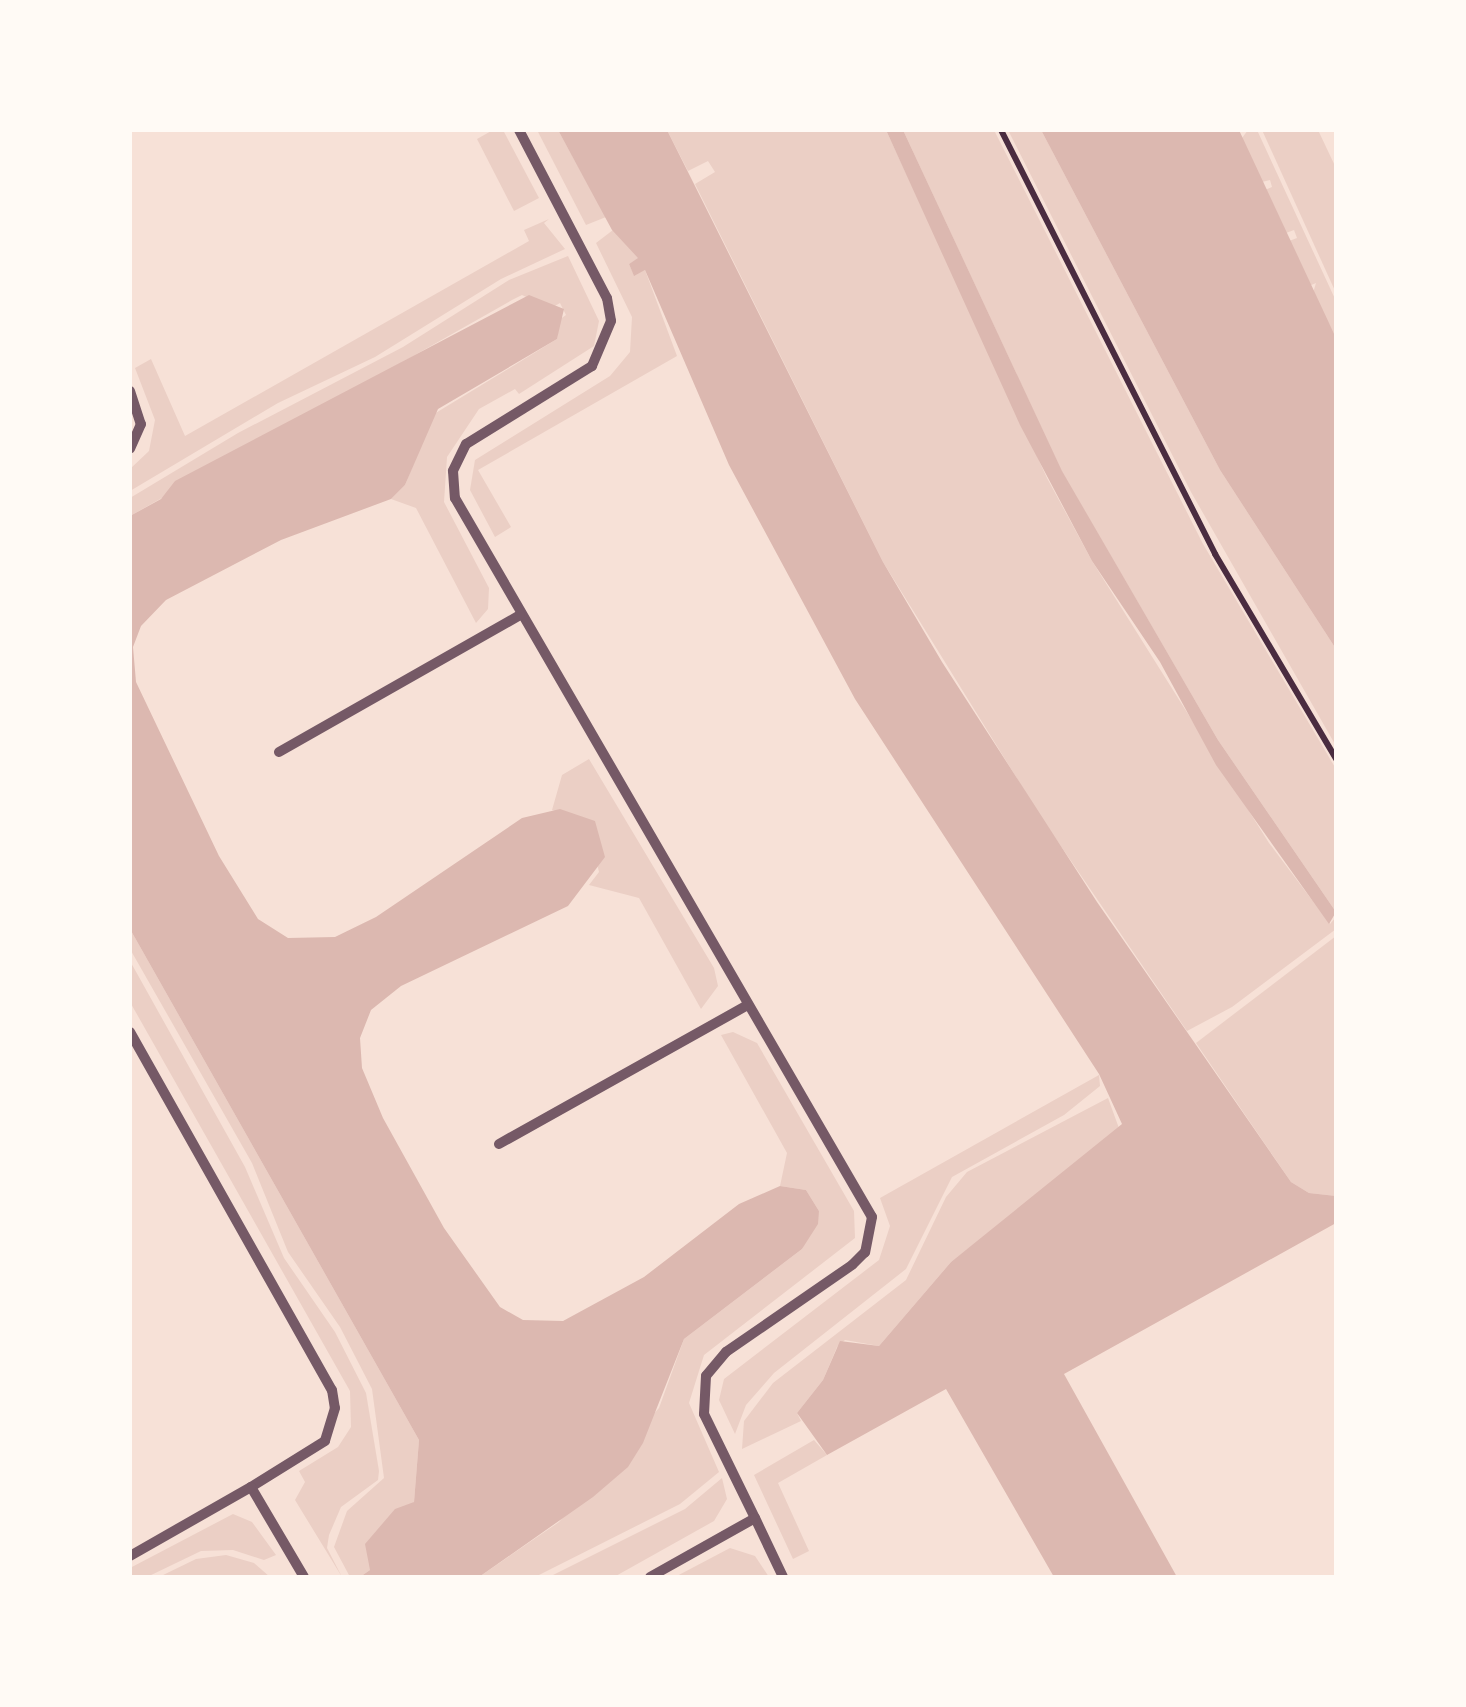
<!DOCTYPE html>
<html>
<head>
<meta charset="utf-8">
<style>
  body { margin:0 }
  #map { position:relative; width:1466px; height:1707px; overflow:hidden; background:#f7e1d7; font-family:"Fira Sans Condensed",sans-serif }
  div>[style] { position:absolute }
  [style*='--x'] { left:calc(var(--x)*1px); top:calc(var(--y)*1px); width:calc(var(--w)*1px); rotate:calc(var(--a)*1deg) }
  .green>* { inset:0; background:#ebcfc5 }
  .water>* { inset:0; background:#dcb8b0 }
  .path>* { height:6px; margin:-3px; padding:0 3px; transform-origin:3px; border-radius:3px; background:#4a2c40 }
  .minor>* { height:10px; margin:-5px; padding:0 5px; transform-origin:5px; border-radius:5px; background:#755966 }
  span { translate:-50% -50%; white-space:nowrap; text-align:center; line-height:1.15; -webkit-text-stroke:8px #fffaf5; paint-order:stroke }
  .frame { position:absolute; inset:0; border:132px solid #fffaf5; pointer-events:none }
</style>
</head>
<body>
<div id="map">
  <div class="green">
    <div style="clip-path:polygon(493px 130px,503px 130px,539px 198px,514px 211px,477px 139px)"></div>
    <div style="clip-path:polygon(537px 130px,558px 130px,606px 217px,586px 225px)"></div>
    <div style="clip-path:polygon(667px 130px,886px 130px,1047px 478px,1092px 561px,1269px 843px,1330px 924px,1336px 917px,1336px 929px,1232px 1007px,1187px 1031px,1039px 814px,883px 562px,695px 184px,715px 172px,708px 161px,688px 171px)"></div>
    <div style="clip-path:polygon(903px 130px,994px 130px,1203px 544px,1336px 769px,1336px 912px,1218px 740px,1062px 472px)"></div>
    <div style="clip-path:polygon(1008px 130px,1041px 130px,1220px 470px,1336px 649px,1336px 746px,1191px 492px)"></div>
    <div style="clip-path:polygon(1248px 130px,1257px 130px,1336px 301px,1335px 336px,1313px 293px,1316px 283px,1309px 286px,1289px 241px,1297px 238px,1294px 230px,1286px 233px,1265px 190px,1272px 187px,1270px 180px,1262px 182px,1242px 138px)"></div>
    <div style="clip-path:polygon(1262px 130px,1318px 130px,1336px 168px,1336px 293px)"></div>
    <div style="clip-path:polygon(549px 219px,544px 223px,565px 249px,501px 279px,375px 357px,278px 403px,130px 491px,130px 469px,149px 451px,155px 420px,135px 368px,151px 359px,185px 436px,529px 241px,524px 230px)"></div>
    <div style="clip-path:polygon(613px 230px,639px 258px,629px 264px,634px 275px,645px 270px,677px 356px,478px 470px,511px 527px,495px 537px,470px 490px,475px 460px,610px 376px,630px 352px,632px 317px,596px 243px)"></div>
    <div style="clip-path:polygon(568px 256px,599px 321px,594px 346px,519px 394px,515px 389px,479px 409px,447px 457px,444px 502px,489px 588px,488px 609px,476px 623px,416px 508px,391px 499px,405px 485px,434px 414px,557px 339px,559px 320px,566px 315px,560px 303px,551px 308px,522px 295px,512px 300px,130px 516px,130px 498px,238px 433px,403px 347px,509px 280px)"></div>
    <div style="clip-path:polygon(589px 759px,714px 968px,718px 986px,701px 1009px,639px 898px,589px 885px,599px 872px,586px 819px,552px 810px,562px 775px)"></div>
    <div style="clip-path:polygon(130px 929px,419px 1440px,414px 1502px,380px 1530px,370px 1570px,360px 1577px,350px 1577px,334px 1547px,347px 1511px,384px 1478px,372px 1389px,340px 1327px,288px 1252px,252px 1163px,130px 949px)"></div>
    <div style="clip-path:polygon(1336px 936px,1336px 1196px,1309px 1193px,1291px 1182px,1196px 1043px)"></div>
    <div style="clip-path:polygon(130px 961px,245px 1167px,284px 1258px,335px 1332px,366px 1393px,379px 1471px,378px 1480px,341px 1507px,329px 1535px,327px 1548px,342px 1577px,295px 1500px,305px 1482px,299px 1471px,338px 1447px,351px 1427px,350px 1391px,130px 1002px)"></div>
    <div style="clip-path:polygon(733px 1032px,757px 1043px,854px 1211px,855px 1238px,704px 1355px,689px 1403px,719px 1472px,680px 1504px,535px 1577px,479px 1577px,559px 1522px,659px 1408px,684px 1339px,802px 1249px,819px 1211px,806px 1190px,780px 1186px,787px 1153px,721px 1035px)"></div>
    <div style="clip-path:polygon(1099px 1075px,1100px 1086px,1064px 1115px,952px 1177px,906px 1269px,774px 1373px,746px 1405px,735px 1434px,719px 1400px,724px 1379px,879px 1260px,890px 1226px,880px 1198px)"></div>
    <div style="clip-path:polygon(1108px 1098px,1120px 1131px,951px 1262px,879px 1346px,845px 1340px,837px 1347px,823px 1380px,797px 1413px,801px 1421px,742px 1449px,744px 1421px,773px 1383px,906px 1280px,946px 1197px,967px 1172px)"></div>
    <div style="clip-path:polygon(814px 1440px,827px 1455px,778px 1483px,809px 1551px,793px 1559px,754px 1475px)"></div>
    <div style="clip-path:polygon(722px 1478px,727px 1499px,714px 1521px,614px 1577px,549px 1577px,685px 1509px)"></div>
    <div style="clip-path:polygon(233px 1514px,252px 1522px,276px 1555px,264px 1560px,233px 1550px,201px 1551px,147px 1577px,130px 1577px,130px 1568px)"></div>
    <div style="clip-path:polygon(730px 1548px,755px 1556px,769px 1577px,675px 1577px)"></div>
    <div style="clip-path:polygon(226px 1555px,254px 1563px,270px 1577px,159px 1577px,196px 1559px)"></div>
  </div>
  <div class="water">
    <div style="clip-path:polygon(558px 130px,667px 130px,883px 562px,942px 662px,1097px 902px,1291px 1182px,1309px 1193px,1336px 1196px,1336px 1223px,1064px 1374px,1177px 1577px,1054px 1577px,946px 1389px,827px 1455px,797px 1413px,823px 1380px,840px 1341px,879px 1346px,951px 1262px,1122px 1124px,1099px 1074px,855px 699px,729px 465px,645px 270px,634px 276px,629px 264px,638px 258px,612px 230px)"></div>
    <div style="clip-path:polygon(886px 130px,903px 130px,1062px 471px,1218px 740px,1336px 912px,1329px 924px,1216px 765px,1160px 662px,1092px 561px,1020px 425px)"></div>
    <div style="clip-path:polygon(1041px 130px,1239px 130px,1336px 338px,1336px 649px,1220px 470px)"></div>
    <div style="clip-path:polygon(529px 295px,564px 309px,557px 339px,438px 409px,405px 485px,391px 499px,281px 540px,166px 600px,141px 626px,133px 647px,136px 682px,219px 856px,258px 919px,288px 938px,335px 937px,376px 917px,522px 818px,560px 809px,595px 821px,605px 857px,568px 906px,401px 986px,371px 1010px,360px 1038px,362px 1068px,383px 1118px,444px 1228px,500px 1307px,523px 1320px,563px 1321px,644px 1277px,739px 1204px,780px 1186px,806px 1190px,819px 1211px,818px 1224px,802px 1249px,684px 1339px,643px 1443px,628px 1467px,593px 1497px,479px 1577px,360px 1577px,370px 1570px,365px 1544px,395px 1509px,414px 1502px,419px 1440px,130px 929px,130px 516px,161px 499px,175px 481px)"></div>
  </div>
  <div class="path">
    <div style="--x:1001;--y:130;--w:475;--a:63.2"></div>
    <div style="--x:1215;--y:554;--w:238;--a:59.4"></div>
  </div>
  <div class="minor">
    <div style="--x:519;--y:130;--w:190;--a:62.4"></div>
    <div style="--x:607;--y:298;--w:23;--a:80"></div>
    <div style="--x:611;--y:321;--w:49;--a:112.9"></div>
    <div style="--x:592;--y:366;--w:148;--a:148.2"></div>
    <div style="--x:466;--y:444;--w:30;--a:116"></div>
    <div style="--x:453;--y:471;--w:27;--a:86"></div>
    <div style="--x:455;--y:498;--w:831;--a:59.89"></div>
    <div style="--x:872;--y:1217;--w:36;--a:101"></div>
    <div style="--x:865;--y:1252;--w:18;--a:135"></div>
    <div style="--x:852;--y:1265;--w:153;--a:145.4"></div>
    <div style="--x:726;--y:1352;--w:31;--a:130"></div>
    <div style="--x:706;--y:1376;--w:38;--a:93"></div>
    <div style="--x:704;--y:1414;--w:116;--a:63.9"></div>
    <div style="--x:130;--y:391;--w:35;--a:72"></div>
    <div style="--x:141;--y:424;--w:27;--a:114"></div>
    <div style="--x:279;--y:752;--w:277;--a:-29.6"></div>
    <div style="--x:130;--y:1032;--w:411;--a:60.6"></div>
    <div style="--x:332;--y:1390;--w:18;--a:81"></div>
    <div style="--x:335;--y:1408;--w:34;--a:107"></div>
    <div style="--x:325;--y:1441;--w:87;--a:148.1"></div>
    <div style="--x:251;--y:1487;--w:104;--a:59.5"></div>
    <div style="--x:499;--y:1144;--w:283;--a:-29.2"></div>
    <div style="--x:130;--y:1556;--w:139;--a:-29.7"></div>
    <div style="--x:650;--y:1577;--w:120;--a:-29.3"></div>
    <div style="--x:755;--y:1518;--w:65;--a:64.6"></div>
  </div>
  <div class="frame"></div>
</div>
</body>
</html>
